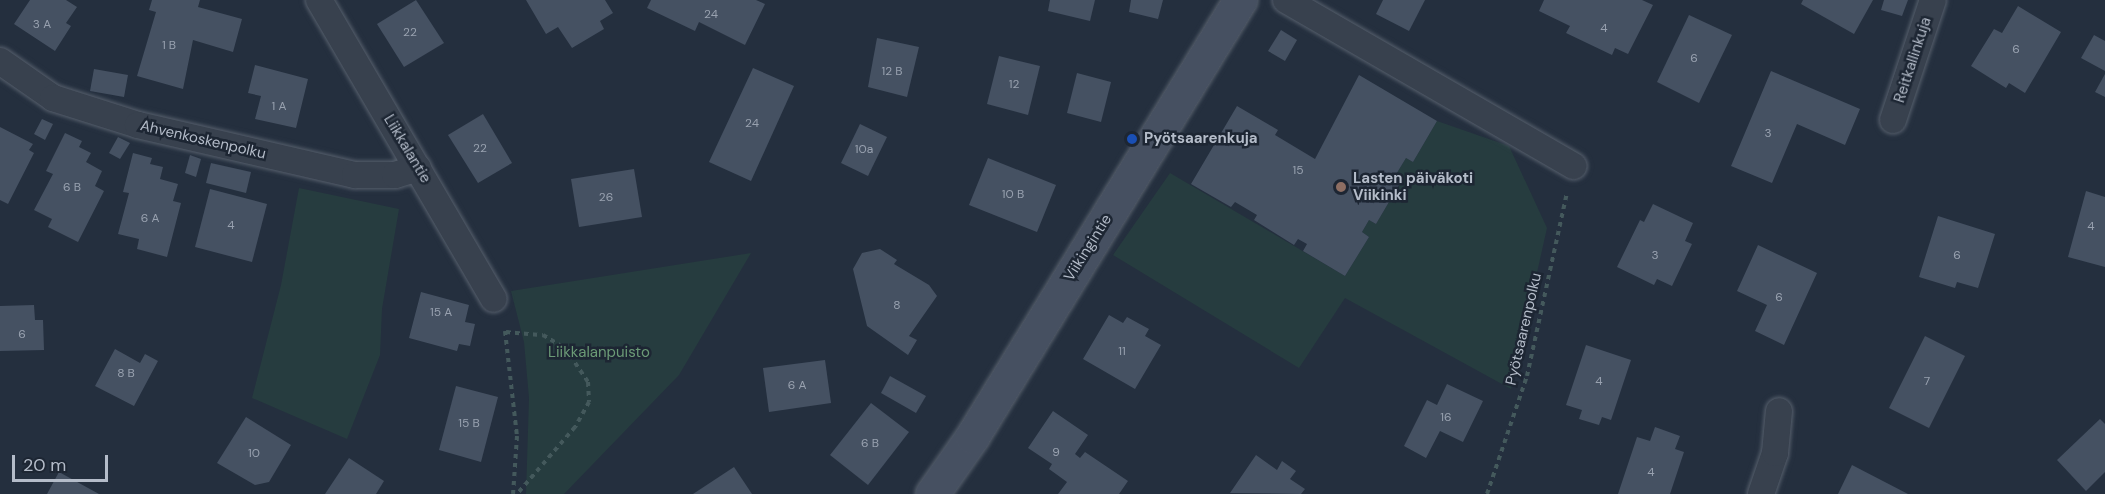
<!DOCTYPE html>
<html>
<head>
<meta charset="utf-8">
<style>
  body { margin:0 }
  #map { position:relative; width:2105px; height:494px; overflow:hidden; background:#242f3e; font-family:"DM Sans",sans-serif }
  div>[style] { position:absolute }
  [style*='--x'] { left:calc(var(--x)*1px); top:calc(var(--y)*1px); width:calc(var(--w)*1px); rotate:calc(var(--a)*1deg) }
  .green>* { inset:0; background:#263c3f }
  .building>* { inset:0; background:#455162 }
  .path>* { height:4px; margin-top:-2px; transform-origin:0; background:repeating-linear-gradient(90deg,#44595c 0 4.5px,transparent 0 9px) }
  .roads { filter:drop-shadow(0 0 2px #565f6c) drop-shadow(0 0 2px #565f6c) }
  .street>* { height:26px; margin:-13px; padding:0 13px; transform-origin:13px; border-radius:13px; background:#38414e }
  .secondary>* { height:33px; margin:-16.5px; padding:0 16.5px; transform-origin:16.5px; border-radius:16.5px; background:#465061 }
  .dots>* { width:16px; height:16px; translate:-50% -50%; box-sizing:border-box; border:3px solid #1d2633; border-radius:50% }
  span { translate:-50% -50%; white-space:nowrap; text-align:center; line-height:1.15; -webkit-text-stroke:5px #1d2633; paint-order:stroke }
  .number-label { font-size:12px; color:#98a1af }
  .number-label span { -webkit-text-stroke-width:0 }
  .street-label { font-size:15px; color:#b4bcc9 }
  .poi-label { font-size:15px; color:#b4bcc9; font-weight:700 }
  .left { translate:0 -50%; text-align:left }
  .park-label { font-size:15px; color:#6b9a76 }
  .scale { position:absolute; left:12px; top:455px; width:96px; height:27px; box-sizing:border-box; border:3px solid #b4bcc9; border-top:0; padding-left:8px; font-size:18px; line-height:21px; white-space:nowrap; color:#b4bcc9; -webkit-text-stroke:4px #1d2633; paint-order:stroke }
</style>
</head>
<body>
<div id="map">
  <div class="green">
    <div style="clip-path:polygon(1437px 121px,1509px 146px,1547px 228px,1511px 389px,1345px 298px,1299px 368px,1113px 255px,1170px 173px,1345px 276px,1369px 237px,1362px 232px,1369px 220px,1376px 224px,1399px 185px,1392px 181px,1406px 158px,1413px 162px)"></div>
    <div style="clip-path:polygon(299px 188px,399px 209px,382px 309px,380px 355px,347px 439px,252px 398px,281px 285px)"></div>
    <div style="clip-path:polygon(751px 253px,679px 375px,564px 494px,526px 494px,529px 398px,524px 342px,511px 291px)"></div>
  </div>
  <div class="building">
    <div style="clip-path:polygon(30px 0,66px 0,77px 7px,66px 23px,71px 26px,55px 51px,14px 24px)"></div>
    <div style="clip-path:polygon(152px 0,200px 0,198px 7px,242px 19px,233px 52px,193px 40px,183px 89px,137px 76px,156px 12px,149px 10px)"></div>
    <div style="clip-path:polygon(416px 0,444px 43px,404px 67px,377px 24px)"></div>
    <div style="clip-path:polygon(526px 0,605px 0,613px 13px,600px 21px,604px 29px,572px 48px,558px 27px,546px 34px)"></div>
    <div style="clip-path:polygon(651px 0,756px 0,765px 4px,745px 45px,699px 22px,695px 31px,647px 8px)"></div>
    <div style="clip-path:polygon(1050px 0,1095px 0,1090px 21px,1048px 11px)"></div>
    <div style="clip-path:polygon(1131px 0,1163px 0,1158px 19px,1129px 12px)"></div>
    <div style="clip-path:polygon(1383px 0,1425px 0,1409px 31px,1376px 14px)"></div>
    <div style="clip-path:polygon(1544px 0,1642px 0,1653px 5px,1628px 54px,1615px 48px,1612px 55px,1566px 33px,1570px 26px,1539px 11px)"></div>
    <div style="clip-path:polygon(1803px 0,1873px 0,1854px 34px,1801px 4px)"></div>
    <div style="clip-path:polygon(1884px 0,1908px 0,1902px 16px,1881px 10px)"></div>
    <div style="clip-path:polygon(2018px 6px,2061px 32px,2025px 93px,2009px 83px,2006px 88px,1971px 66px,1994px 29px,2002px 33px)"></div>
    <div style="clip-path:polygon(1689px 15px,1732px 35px,1699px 103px,1657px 82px)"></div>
    <div style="clip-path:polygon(1281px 30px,1297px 40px,1285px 61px,1268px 51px)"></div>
    <div style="clip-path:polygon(2094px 35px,2105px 41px,2105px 71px,2081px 58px)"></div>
    <div style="clip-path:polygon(877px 38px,919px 47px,907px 97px,868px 87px)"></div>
    <div style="clip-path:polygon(999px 56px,1040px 66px,1028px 115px,987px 104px)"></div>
    <div style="clip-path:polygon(255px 65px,308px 79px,296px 128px,255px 119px,261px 96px,248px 93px)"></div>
    <div style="clip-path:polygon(753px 68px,794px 86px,751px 181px,709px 162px)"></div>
    <div style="clip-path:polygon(94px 69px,128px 75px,124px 97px,90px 91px)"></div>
    <div style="clip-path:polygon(1771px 71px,1860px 109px,1845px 145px,1797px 124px,1772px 183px,1731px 166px)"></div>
    <div style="clip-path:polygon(1077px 73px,1111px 82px,1101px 122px,1067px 113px)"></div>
    <div style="clip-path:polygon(2105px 74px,2105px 97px,2095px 92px)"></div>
    <div style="clip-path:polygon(1359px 75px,1437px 121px,1413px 162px,1406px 158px,1392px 181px,1399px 185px,1376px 224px,1369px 220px,1362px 232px,1369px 237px,1345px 276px,1303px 251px,1307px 244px,1298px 239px,1294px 245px,1254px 220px,1257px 215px,1235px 202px,1231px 207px,1191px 184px,1237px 106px,1278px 130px,1275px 135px,1315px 159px)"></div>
    <div style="clip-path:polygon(483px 114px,512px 163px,478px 183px,448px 135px)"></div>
    <div style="clip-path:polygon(42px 119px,53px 124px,45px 140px,34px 134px)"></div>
    <div style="clip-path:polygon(860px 124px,887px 137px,868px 176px,841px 163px)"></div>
    <div style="clip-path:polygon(0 127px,33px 144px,29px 150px,34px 153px,8px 204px,0 200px)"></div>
    <div style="clip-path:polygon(65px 133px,82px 141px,79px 147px,91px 153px,86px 162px,102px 171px,95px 186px,104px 191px,78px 242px,48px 227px,52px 219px,34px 210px,53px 174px,46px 171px)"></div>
    <div style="clip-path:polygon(118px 137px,130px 143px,120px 159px,109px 153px)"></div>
    <div style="clip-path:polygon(133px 153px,152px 158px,150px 164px,163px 167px,160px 179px,178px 184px,173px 201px,181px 203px,167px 257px,137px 249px,139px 239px,118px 234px,129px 193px,123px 192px)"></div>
    <div style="clip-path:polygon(190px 155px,201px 159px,196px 177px,185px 173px)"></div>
    <div style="clip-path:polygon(988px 158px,1056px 185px,1037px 232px,969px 205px)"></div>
    <div style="clip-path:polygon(211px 163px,251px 172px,246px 193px,206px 183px)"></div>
    <div style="clip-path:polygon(634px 169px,642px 217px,579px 227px,571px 179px)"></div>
    <div style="clip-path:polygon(210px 189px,267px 204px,252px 262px,195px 247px)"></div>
    <div style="clip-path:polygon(2086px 191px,2105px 197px,2105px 267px,2068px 257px)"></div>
    <div style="clip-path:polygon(1653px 204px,1693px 223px,1685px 241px,1692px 244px,1672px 286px,1657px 279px,1654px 285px,1617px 267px,1640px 220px,1644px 222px)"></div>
    <div style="clip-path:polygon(1938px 216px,1995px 234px,1978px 288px,1957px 282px,1955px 288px,1919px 277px)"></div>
    <div style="clip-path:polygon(1758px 245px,1817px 273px,1784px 345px,1755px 331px,1767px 305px,1737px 291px)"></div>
    <div style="clip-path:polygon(880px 249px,897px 260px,894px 264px,929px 285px,937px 296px,909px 336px,917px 340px,908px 355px,867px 326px,853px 269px,862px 253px)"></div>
    <div style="clip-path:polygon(421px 292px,469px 305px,465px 322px,475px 324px,470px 346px,459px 344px,457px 351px,409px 338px)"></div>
    <div style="clip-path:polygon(34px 305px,35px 320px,43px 320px,44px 350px,0 351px,0 306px)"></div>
    <div style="clip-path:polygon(1109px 315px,1123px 323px,1127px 317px,1149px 329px,1145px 336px,1161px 345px,1135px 389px,1083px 359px)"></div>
    <div style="clip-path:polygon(1925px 336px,1965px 356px,1929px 428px,1889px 408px)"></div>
    <div style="clip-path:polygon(1586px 345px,1631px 360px,1611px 420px,1602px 417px,1599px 425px,1579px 419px,1582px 410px,1566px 405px)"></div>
    <div style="clip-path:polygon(115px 349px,140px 363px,145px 354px,158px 361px,134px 406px,95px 386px)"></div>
    <div style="clip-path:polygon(825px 360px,831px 403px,769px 412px,763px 368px)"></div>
    <div style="clip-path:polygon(890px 376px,926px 396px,916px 413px,881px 393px)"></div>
    <div style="clip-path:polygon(1447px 384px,1483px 401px,1463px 442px,1440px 431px,1426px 458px,1404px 446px,1427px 400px,1437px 405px)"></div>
    <div style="clip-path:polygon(456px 386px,498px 397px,481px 462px,439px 450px)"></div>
    <div style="clip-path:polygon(871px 403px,909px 432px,868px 485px,830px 455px)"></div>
    <div style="clip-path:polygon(1053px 411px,1088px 435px,1075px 454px,1080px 458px,1085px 452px,1128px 481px,1119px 494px,1058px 494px,1067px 482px,1049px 469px,1052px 464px,1028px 448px)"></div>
    <div style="clip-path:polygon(246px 417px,291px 445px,269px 482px,255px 485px,217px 463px)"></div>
    <div style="clip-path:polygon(2100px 419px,2105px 424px,2105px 472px,2086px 491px,2057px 460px)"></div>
    <div style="clip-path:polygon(1655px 427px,1680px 436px,1675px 449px,1684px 452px,1670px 494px,1618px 494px,1637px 437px,1650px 441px)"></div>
    <div style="clip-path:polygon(1256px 455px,1277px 470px,1282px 461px,1296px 471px,1290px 479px,1305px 489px,1301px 494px,1230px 493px)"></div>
    <div style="clip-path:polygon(349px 458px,384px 481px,376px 494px,325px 494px)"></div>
    <div style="clip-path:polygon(1852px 465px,1908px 494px,1838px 494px)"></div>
    <div style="clip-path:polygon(734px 467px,752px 494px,693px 494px)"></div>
    <div style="clip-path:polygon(59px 472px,99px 494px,47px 494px)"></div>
  </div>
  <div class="path">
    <div style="--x:505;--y:331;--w:106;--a:83.5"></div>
    <div style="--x:517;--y:436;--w:58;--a:93.9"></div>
    <div style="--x:506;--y:332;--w:37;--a:5"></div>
    <div style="--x:543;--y:335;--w:26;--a:31"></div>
    <div style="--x:565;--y:348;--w:41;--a:55.9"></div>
    <div style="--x:588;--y:382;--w:20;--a:87"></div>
    <div style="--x:589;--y:402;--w:29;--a:119"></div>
    <div style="--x:575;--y:427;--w:89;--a:130.9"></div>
    <div style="--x:1487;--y:494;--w:125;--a:-71.3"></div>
    <div style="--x:1527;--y:376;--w:187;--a:-77.7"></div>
  </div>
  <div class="roads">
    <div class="street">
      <div style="--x:319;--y:0;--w:346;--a:59.7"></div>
      <div style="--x:1286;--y:0;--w:332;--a:30"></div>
      <div style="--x:0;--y:61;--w:65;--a:34.9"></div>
      <div style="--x:53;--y:98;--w:89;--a:17.6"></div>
      <div style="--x:138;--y:125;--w:223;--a:13"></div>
      <div style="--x:355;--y:175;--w:40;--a:0"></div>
      <div style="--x:395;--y:175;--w:24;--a:-17"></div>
      <div style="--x:1893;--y:120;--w:126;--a:-71.6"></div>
      <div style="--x:1761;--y:494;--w:43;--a:-71.1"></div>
      <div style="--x:1775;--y:453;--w:42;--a:-84.6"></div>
    </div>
    <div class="secondary">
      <div style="--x:932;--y:494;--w:70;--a:-54.9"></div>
      <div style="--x:972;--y:437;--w:513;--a:-58.48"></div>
    </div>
  </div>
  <div class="dots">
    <div style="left:1132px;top:139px;background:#1a4fb4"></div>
    <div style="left:1341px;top:187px;background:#8d6e63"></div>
  </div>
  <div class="number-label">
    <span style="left:711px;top:15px">24</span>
    <span style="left:42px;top:25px">3 A</span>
    <span style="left:1604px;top:29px">4</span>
    <span style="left:410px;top:33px">22</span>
    <span style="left:169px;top:46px">1 B</span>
    <span style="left:2016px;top:50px">6</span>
    <span style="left:1694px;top:59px">6</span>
    <span style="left:892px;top:72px">12 B</span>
    <span style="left:1014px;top:85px">12</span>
    <span style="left:279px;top:107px">1 A</span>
    <span style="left:752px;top:124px">24</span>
    <span style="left:1768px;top:134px">3</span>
    <span style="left:480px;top:149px">22</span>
    <span style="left:864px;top:150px">10a</span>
    <span style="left:1298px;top:171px">15</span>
    <span style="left:72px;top:188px">6 B</span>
    <span style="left:1013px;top:195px">10 B</span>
    <span style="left:606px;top:198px">26</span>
    <span style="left:150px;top:219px">6 A</span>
    <span style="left:231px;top:226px">4</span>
    <span style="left:2091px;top:227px">4</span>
    <span style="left:1655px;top:256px">3</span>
    <span style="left:1957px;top:256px">6</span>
    <span style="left:1779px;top:298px">6</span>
    <span style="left:897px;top:306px">8</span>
    <span style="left:441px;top:313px">15 A</span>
    <span style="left:22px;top:335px">6</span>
    <span style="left:1122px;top:352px">11</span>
    <span style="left:126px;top:374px">8 B</span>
    <span style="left:1599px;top:382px">4</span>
    <span style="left:1927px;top:382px">7</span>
    <span style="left:797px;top:386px">6 A</span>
    <span style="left:1446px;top:418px">16</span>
    <span style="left:469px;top:424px">15 B</span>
    <span style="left:870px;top:444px">6 B</span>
    <span style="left:1056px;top:453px">9</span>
    <span style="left:254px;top:454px">10</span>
    <span style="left:1651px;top:473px">4</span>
  </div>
  <div class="street-label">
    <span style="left:1913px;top:60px;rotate:-72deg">Reitkallinkuja</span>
    <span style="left:203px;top:140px;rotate:13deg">Ahvenkoskenpolku</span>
    <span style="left:407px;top:149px;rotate:59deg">Liikkalantie</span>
    <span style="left:1088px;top:248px;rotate:-58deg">Viikingintie</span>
    <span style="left:1524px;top:329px;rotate:-77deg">Pyötsaarenpolku</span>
  </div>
  <div class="poi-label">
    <span class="left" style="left:1144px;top:139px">Pyötsaarenkuja</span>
    <span class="left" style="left:1353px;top:187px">Lasten päiväkoti<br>Viikinki</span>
  </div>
  <div class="park-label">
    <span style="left:599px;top:353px">Liikkalanpuisto</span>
  </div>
  <div class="scale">20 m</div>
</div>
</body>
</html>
